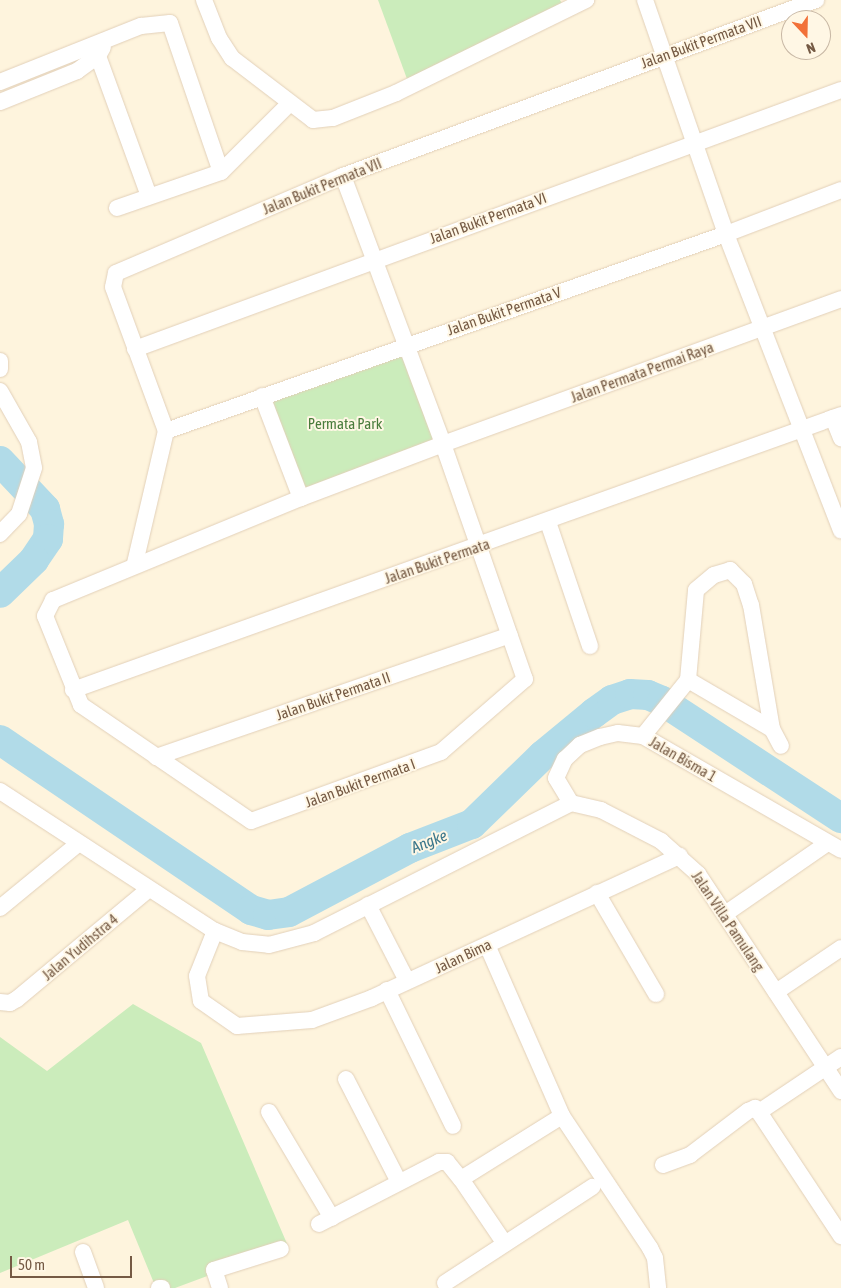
<!DOCTYPE html>
<html>
<head>
<meta charset="utf-8">
<style>
  body { margin:0 }
  #map { position:relative; width:841px; height:1288px; overflow:hidden; background:#fef4dd; font-family:"Asap Condensed",sans-serif }
  div>[style] { position:absolute }
  [style*='--x'] { left:calc(var(--x)*1px); top:calc(var(--y)*1px); width:calc(var(--w)*1px); rotate:calc(var(--a)*1deg) }
  .green>* { inset:0; background:#cbecbb }
  .river>* { height:30px; margin:-15px; padding:0 15px; transform-origin:15px; border-radius:15px; background:#b1dbe8 }
  .roads { filter:drop-shadow(0 0 1px #e2d0b9) drop-shadow(0 0 1px #e2d0b9) }
  .street>* { height:16px; margin:-8px; padding:0 8px; transform-origin:8px; border-radius:8px; background:#fff }
  span { translate:-50% -50%; white-space:nowrap; text-align:center; line-height:1.15; -webkit-text-stroke:4px #fff7e5; paint-order:stroke }
  .street-label { font-size:15px; color:#755a44 }
  .park-label { font-size:15px; color:#497c3b }
  .water-label { font-size:16px; color:#3c778b; font-style:italic }
  .north { position:absolute; left:781px; top:10px; width:50px; height:50px; box-sizing:border-box; background:#fff7e5; border:1px solid #c8b8a5; border-radius:50%; rotate:159deg; font-size:14px; font-weight:700; line-height:20px; text-align:center; color:#755a44 }
  .north::after { content:''; display:block; margin:auto; width:18px; height:22px; background:#f27138; clip-path:polygon(50% 0,100% 100%,50% 72%,0 100%) }
  .scale { position:absolute; left:10px; top:1256px; width:122px; height:22px; box-sizing:border-box; border:2px solid #755a44; border-top:0; padding-left:6px; font-size:15px; line-height:18px; white-space:nowrap; color:#755a44; -webkit-text-stroke:4px #fff7e5; paint-order:stroke }
</style>
</head>
<body>
<div id="map">
  <div class="green">
    <div style="clip-path:polygon(378px 0,560px 0,566px 11px,410px 87px)"></div>
    <div style="clip-path:polygon(405px 345px,443px 444px,301px 498px,262px 396px)"></div>
    <div style="clip-path:polygon(133px 1004px,201px 1043px,288px 1246px,175px 1288px,156px 1288px,128px 1220px,0 1273px,0 1037px,47px 1071px)"></div>
  </div>
  <div class="river">
    <div style="--x:0;--y:461;--w:66;--a:46.8"></div>
    <div style="--x:45;--y:509;--w:16;--a:75"></div>
    <div style="--x:49;--y:524;--w:15;--a:94"></div>
    <div style="--x:48;--y:539;--w:25;--a:124"></div>
    <div style="--x:34;--y:560;--w:47;--a:135.9"></div>
    <div style="--x:0;--y:740;--w:303;--a:34.1"></div>
    <div style="--x:251;--y:910;--w:18;--a:16"></div>
    <div style="--x:268;--y:915;--w:21;--a:-8"></div>
    <div style="--x:289;--y:912;--w:137;--a:-27.9"></div>
    <div style="--x:410;--y:848;--w:66;--a:-21.2"></div>
    <div style="--x:472;--y:824;--w:99;--a:-44.2"></div>
    <div style="--x:543;--y:755;--w:66;--a:-39.5"></div>
    <div style="--x:594;--y:713;--w:22;--a:-36"></div>
    <div style="--x:612;--y:700;--w:19;--a:-18"></div>
    <div style="--x:630;--y:694;--w:18;--a:3"></div>
    <div style="--x:648;--y:695;--w:15;--a:23"></div>
    <div style="--x:662;--y:701;--w:214;--a:33.2"></div>
  </div>
  <div class="roads">
    <div class="street">
      <div style="--x:204;--y:0;--w:41;--a:68.5"></div>
      <div style="--x:219;--y:38;--w:24;--a:57"></div>
      <div style="--x:232;--y:58;--w:102;--a:37.4"></div>
      <div style="--x:313;--y:120;--w:20;--a:-6"></div>
      <div style="--x:333;--y:118;--w:68;--a:-21.6"></div>
      <div style="--x:396;--y:93;--w:212;--a:-26.1"></div>
      <div style="--x:645;--y:0;--w:248;--a:70.9"></div>
      <div style="--x:726;--y:234;--w:318;--a:68.8"></div>
      <div style="--x:94;--y:45;--w:161;--a:70"></div>
      <div style="--x:0;--y:82;--w:152;--a:-21.7"></div>
      <div style="--x:141;--y:26;--w:29;--a:-6"></div>
      <div style="--x:170;--y:23;--w:157;--a:71.1"></div>
      <div style="--x:0;--y:102;--w:83;--a:-21.9"></div>
      <div style="--x:77;--y:71;--w:26;--a:-36"></div>
      <div style="--x:98;--y:56;--w:10;--a:-61"></div>
      <div style="--x:343;--y:176;--w:286;--a:69.5"></div>
      <div style="--x:443;--y:444;--w:249;--a:70.8"></div>
      <div style="--x:525;--y:679;--w:111;--a:139"></div>
      <div style="--x:441;--y:752;--w:202;--a:160"></div>
      <div style="--x:251;--y:821;--w:206;--a:-145.7"></div>
      <div style="--x:81;--y:705;--w:96;--a:-112"></div>
      <div style="--x:45;--y:616;--w:18;--a:-63"></div>
      <div style="--x:53;--y:600;--w:268;--a:-22.4"></div>
      <div style="--x:301;--y:498;--w:152;--a:-20.8"></div>
      <div style="--x:443;--y:444;--w:424;--a:-20"></div>
      <div style="--x:117;--y:208;--w:110;--a:-19.1"></div>
      <div style="--x:221;--y:172;--w:96;--a:-45"></div>
      <div style="--x:135;--y:349;--w:752;--a:-20.15"></div>
      <div style="--x:0;--y:361;--w:8;--a:90"></div>
      <div style="--x:0;--y:391;--w:59;--a:60.4"></div>
      <div style="--x:29;--y:442;--w:26;--a:79"></div>
      <div style="--x:34;--y:468;--w:48;--a:108.1"></div>
      <div style="--x:19;--y:514;--w:28;--a:134"></div>
      <div style="--x:262;--y:396;--w:109;--a:69.1"></div>
      <div style="--x:833;--y:418;--w:22;--a:68"></div>
      <div style="--x:166;--y:431;--w:594;--a:-19.38"></div>
      <div style="--x:726;--y:234;--w:123;--a:-20.9"></div>
      <div style="--x:548;--y:522;--w:131;--a:71.3"></div>
      <div style="--x:135;--y:563;--w:136;--a:-76.8"></div>
      <div style="--x:166;--y:431;--w:153;--a:-110.2"></div>
      <div style="--x:113;--y:287;--w:14;--a:-78"></div>
      <div style="--x:116;--y:273;--w:247;--a:-23.1"></div>
      <div style="--x:343;--y:176;--w:505;--a:-20.41"></div>
      <div style="--x:688;--y:680;--w:97;--a:30.3"></div>
      <div style="--x:73;--y:690;--w:816;--a:-19.7"></div>
      <div style="--x:643;--y:736;--w:72;--a:-51.2"></div>
      <div style="--x:688;--y:680;--w:90;--a:-84.9"></div>
      <div style="--x:696;--y:590;--w:23;--a:-40"></div>
      <div style="--x:714;--y:575;--w:17;--a:-17"></div>
      <div style="--x:730;--y:570;--w:20;--a:45"></div>
      <div style="--x:744;--y:584;--w:22;--a:72"></div>
      <div style="--x:751;--y:605;--w:126;--a:80.4"></div>
      <div style="--x:772;--y:729;--w:19;--a:62"></div>
      <div style="--x:156;--y:757;--w:374;--a:-19"></div>
      <div style="--x:0;--y:791;--w:257;--a:33.1"></div>
      <div style="--x:215;--y:931;--w:29;--a:22"></div>
      <div style="--x:242;--y:942;--w:27;--a:6"></div>
      <div style="--x:269;--y:945;--w:47;--a:-14.9"></div>
      <div style="--x:314;--y:933;--w:288;--a:-26.8"></div>
      <div style="--x:571;--y:803;--w:31;--a:13"></div>
      <div style="--x:601;--y:810;--w:68;--a:27.3"></div>
      <div style="--x:661;--y:841;--w:50;--a:41.7"></div>
      <div style="--x:698;--y:874;--w:260;--a:56.6"></div>
      <div style="--x:571;--y:803;--w:29;--a:-121"></div>
      <div style="--x:556;--y:778;--w:21;--a:-65"></div>
      <div style="--x:565;--y:759;--w:21;--a:-43"></div>
      <div style="--x:580;--y:745;--w:22;--a:-22"></div>
      <div style="--x:600;--y:737;--w:18;--a:-13"></div>
      <div style="--x:618;--y:733;--w:25;--a:7"></div>
      <div style="--x:643;--y:736;--w:228;--a:29.9"></div>
      <div style="--x:597;--y:893;--w:117;--a:59.7"></div>
      <div style="--x:368;--y:905;--w:85;--a:62.8"></div>
      <div style="--x:0;--y:908;--w:101;--a:-39.4"></div>
      <div style="--x:725;--y:914;--w:123;--a:-34.7"></div>
      <div style="--x:215;--y:931;--w:48;--a:111.8"></div>
      <div style="--x:197;--y:976;--w:25;--a:81"></div>
      <div style="--x:201;--y:1001;--w:44;--a:34.8"></div>
      <div style="--x:237;--y:1026;--w:75;--a:-4.6"></div>
      <div style="--x:312;--y:1020;--w:64;--a:-20.1"></div>
      <div style="--x:372;--y:998;--w:339;--a:-24.8"></div>
      <div style="--x:487;--y:945;--w:187;--a:66.3"></div>
      <div style="--x:562;--y:1116;--w:159;--a:56.3"></div>
      <div style="--x:650;--y:1248;--w:11;--a:63"></div>
      <div style="--x:655;--y:1258;--w:30;--a:84"></div>
      <div style="--x:387;--y:990;--w:151;--a:64.1"></div>
      <div style="--x:776;--y:992;--w:78;--a:-34.1"></div>
      <div style="--x:0;--y:1002;--w:10;--a:6"></div>
      <div style="--x:10;--y:1003;--w:8;--a:-30"></div>
      <div style="--x:17;--y:999;--w:170;--a:-39.8"></div>
      <div style="--x:841;--y:1057;--w:99;--a:146.1"></div>
      <div style="--x:759;--y:1112;--w:149;--a:56.5"></div>
      <div style="--x:346;--y:1079;--w:116;--a:62.8"></div>
      <div style="--x:269;--y:1112;--w:123;--a:59.3"></div>
      <div style="--x:663;--y:1165;--w:29;--a:-20"></div>
      <div style="--x:690;--y:1155;--w:73;--a:-37.2"></div>
      <div style="--x:748;--y:1111;--w:8;--a:-23"></div>
      <div style="--x:755;--y:1108;--w:6;--a:45"></div>
      <div style="--x:461;--y:1179;--w:78;--a:55.9"></div>
      <div style="--x:319;--y:1224;--w:135;--a:-27.3"></div>
      <div style="--x:439;--y:1162;--w:8;--a:0"></div>
      <div style="--x:447;--y:1162;--w:22;--a:51"></div>
      <div style="--x:461;--y:1179;--w:119;--a:-32"></div>
      <div style="--x:83;--y:1252;--w:38;--a:70"></div>
      <div style="--x:445;--y:1283;--w:176;--a:-33.1"></div>
      <div style="--x:159;--y:1288;--w:3;--a:0"></div>
      <div style="--x:220;--y:1288;--w:19;--a:-108"></div>
      <div style="--x:214;--y:1270;--w:70;--a:-17.4"></div>
    </div>
  </div>
  <div class="street-label">
    <span style="left:701px;top:42px;rotate:-20deg">Jalan Bukit Permata VII</span>
    <span style="left:322px;top:186px;rotate:-22deg">Jalan Bukit Permata VII</span>
    <span style="left:488px;top:218px;rotate:-20deg">Jalan Bukit Permata VI</span>
    <span style="left:504px;top:311px;rotate:-19deg">Jalan Bukit Permata V</span>
    <span style="left:642px;top:372px;rotate:-20deg">Jalan Permata Permai Raya</span>
    <span style="left:437px;top:561px;rotate:-19deg">Jalan Bukit Permata</span>
    <span style="left:333px;top:696px;rotate:-19deg">Jalan Bukit Permata II</span>
    <span style="left:683px;top:759px;rotate:30deg">Jalan Bisma 1</span>
    <span style="left:360px;top:783px;rotate:-20deg">Jalan Bukit Permata I</span>
    <span style="left:728px;top:921px;rotate:56deg">Jalan Villa Pamulang</span>
    <span style="left:80px;top:947px;rotate:-40deg">Jalan Yudihstra 4</span>
    <span style="left:463px;top:956px;rotate:-25deg">Jalan Bima</span>
  </div>
  <div class="park-label">
    <span style="left:345px;top:424px">Permata Park</span>
  </div>
  <div class="water-label">
    <span style="left:429px;top:841px;rotate:-22deg">Angke</span>
  </div>
  <div class="north">N</div>
  <div class="scale">50 m</div>
</div>
</body>
</html>
